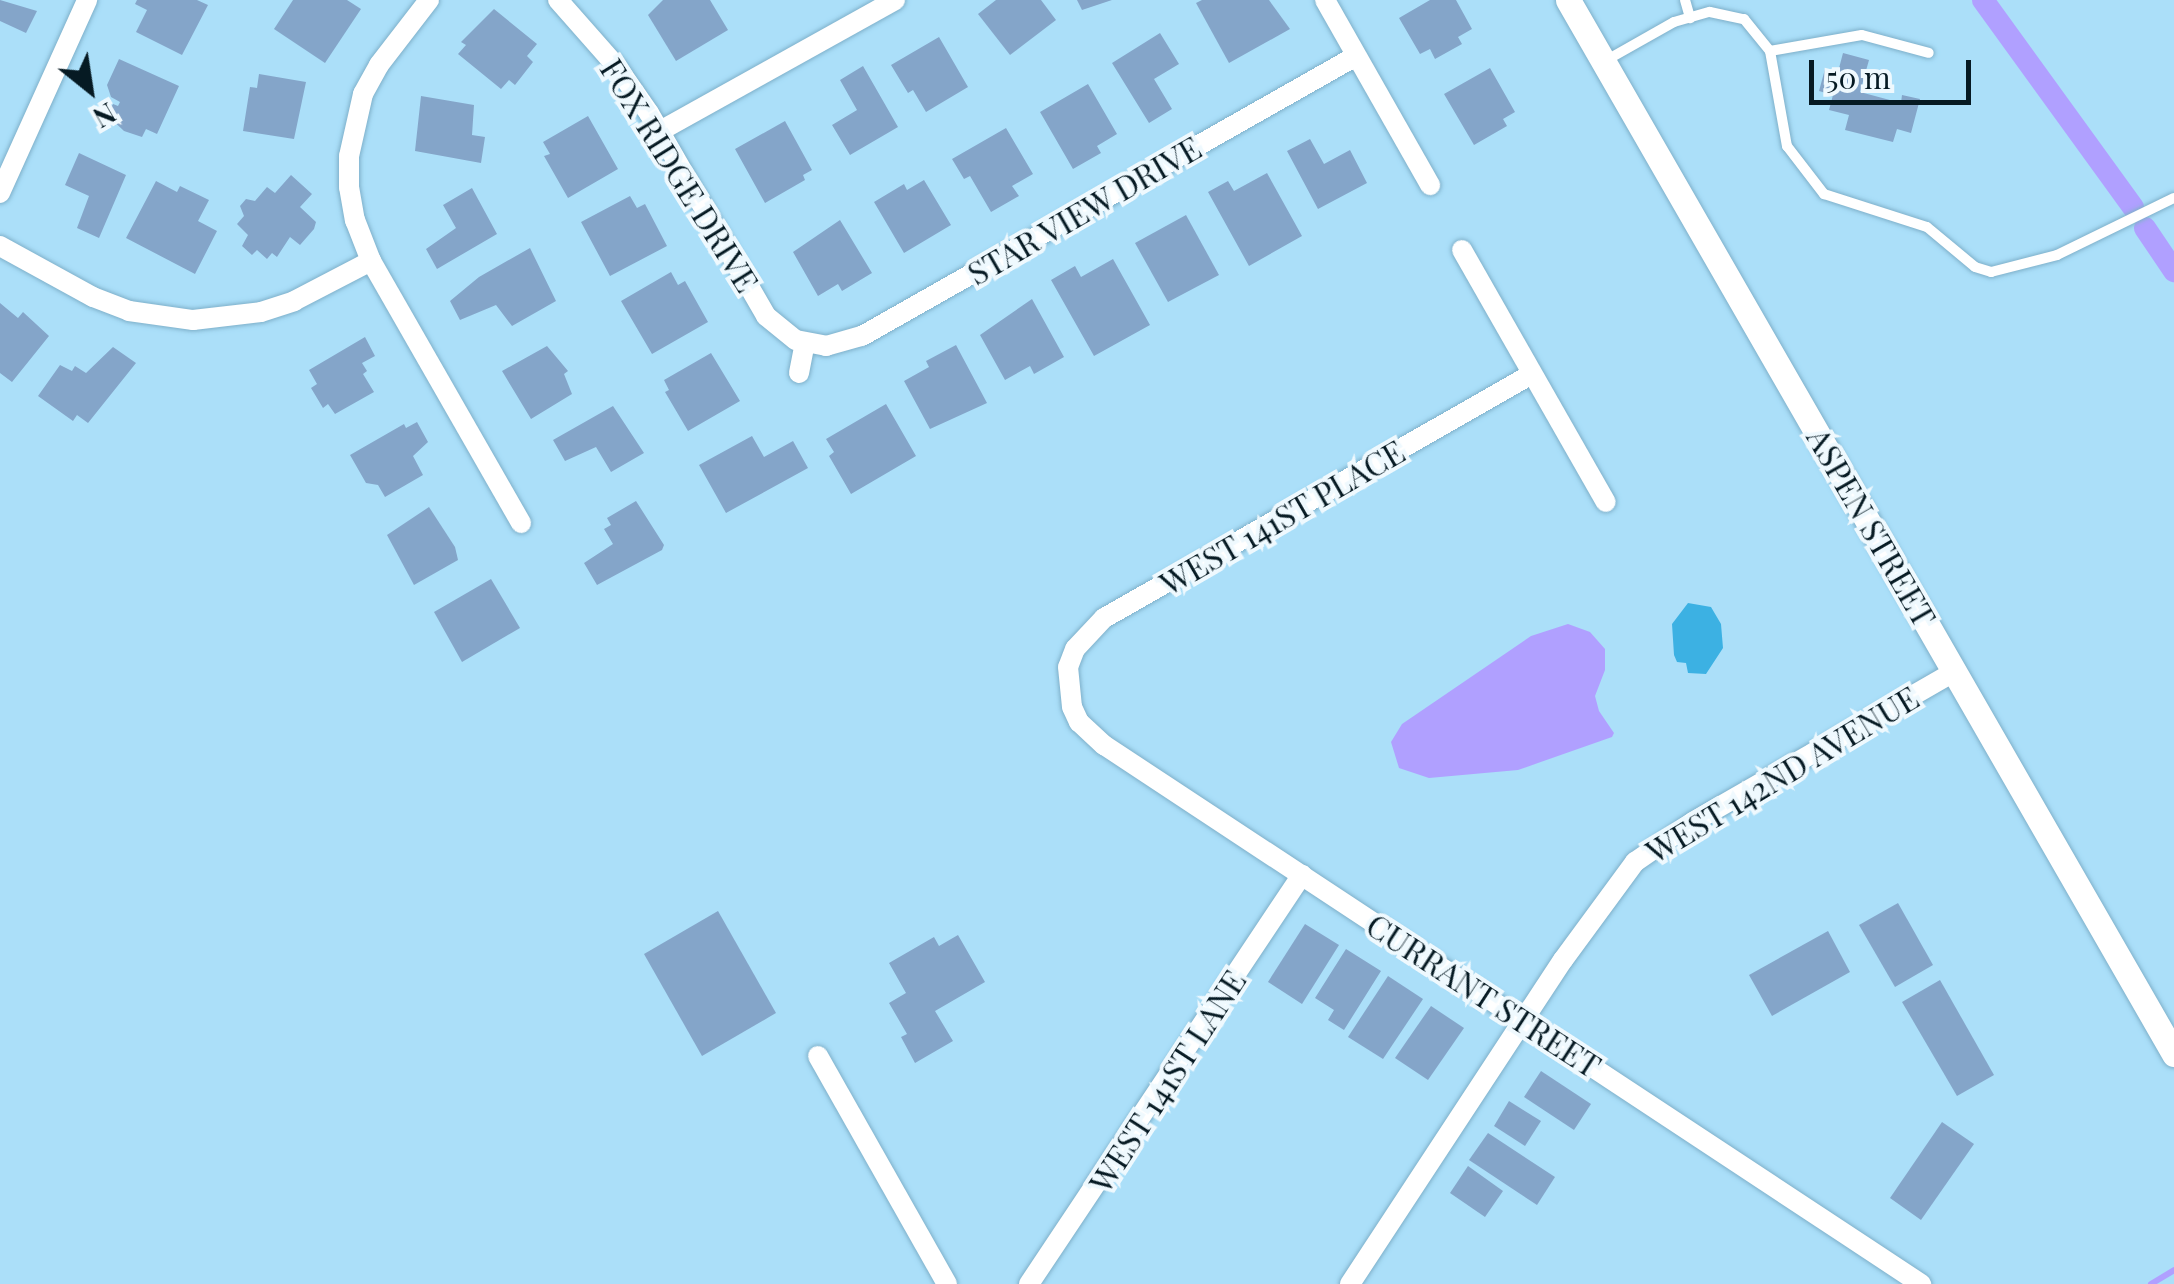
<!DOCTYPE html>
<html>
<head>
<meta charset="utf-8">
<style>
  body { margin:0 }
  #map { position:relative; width:2174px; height:1284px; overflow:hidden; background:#abdff9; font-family:"Playfair Display",serif }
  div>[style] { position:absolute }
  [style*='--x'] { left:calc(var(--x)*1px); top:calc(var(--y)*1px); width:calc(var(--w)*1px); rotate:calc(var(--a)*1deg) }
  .green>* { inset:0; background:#3cb1e3 }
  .water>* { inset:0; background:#b0a0ff }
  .stream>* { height:6px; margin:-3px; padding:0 3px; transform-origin:3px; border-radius:3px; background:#b0a0ff }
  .canal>* { height:22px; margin:-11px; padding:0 11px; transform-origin:11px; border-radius:11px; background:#b0a0ff }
  .building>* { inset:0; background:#84a5c9 }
  .roads { filter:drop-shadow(0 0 2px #7eb0ca) drop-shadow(0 0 2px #7eb0ca) }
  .service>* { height:10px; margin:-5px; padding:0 5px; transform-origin:5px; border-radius:5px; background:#fff }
  .minor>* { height:20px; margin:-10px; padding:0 10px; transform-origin:10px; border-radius:10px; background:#fff }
  .tertiary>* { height:25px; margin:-12.5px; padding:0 12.5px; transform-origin:12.5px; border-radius:12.5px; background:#fff }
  span { translate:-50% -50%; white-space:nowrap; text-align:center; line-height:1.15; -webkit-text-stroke:8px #eff9fe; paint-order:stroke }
  .street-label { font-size:32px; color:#061a23 }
  .north { position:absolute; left:40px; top:40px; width:100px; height:100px; -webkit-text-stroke:8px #eff9fe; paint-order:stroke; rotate:150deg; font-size:28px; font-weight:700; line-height:40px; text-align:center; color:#061a23 }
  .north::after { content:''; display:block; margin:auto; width:35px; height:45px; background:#061a23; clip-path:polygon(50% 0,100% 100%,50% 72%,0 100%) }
  .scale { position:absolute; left:1809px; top:60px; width:162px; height:45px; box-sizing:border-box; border:5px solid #061a23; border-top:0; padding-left:12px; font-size:30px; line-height:35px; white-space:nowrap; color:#061a23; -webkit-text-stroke:8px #eff9fe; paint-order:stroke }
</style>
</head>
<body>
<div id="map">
  <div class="green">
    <div style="clip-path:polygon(1688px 603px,1711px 607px,1721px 624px,1723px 648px,1706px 674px,1688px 673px,1686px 663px,1677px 662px,1674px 655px,1672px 624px)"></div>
  </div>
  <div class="water">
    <div style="clip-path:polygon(1568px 624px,1590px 632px,1605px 649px,1605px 670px,1595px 696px,1599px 711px,1614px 733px,1612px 737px,1518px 770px,1429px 778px,1399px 768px,1391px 742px,1402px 724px,1531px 636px)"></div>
  </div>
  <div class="stream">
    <div style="--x:2151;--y:1284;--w:27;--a:-31"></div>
  </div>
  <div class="canal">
    <div style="--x:1983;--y:0;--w:256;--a:54.1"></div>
    <div style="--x:2145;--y:228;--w:52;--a:56"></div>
  </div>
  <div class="building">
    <div style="clip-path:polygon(0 0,37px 11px,26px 33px,0 21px)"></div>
    <div style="clip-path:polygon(137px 0,197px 0,208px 5px,182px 55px,136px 32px,147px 10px,135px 4px)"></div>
    <div style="clip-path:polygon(293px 0,347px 0,361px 9px,325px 63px,274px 29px)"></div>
    <div style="clip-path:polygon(663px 0,710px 0,728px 30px,676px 61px,648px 15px)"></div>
    <div style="clip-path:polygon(996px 0,1041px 0,1056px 20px,1010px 55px,978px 14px)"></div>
    <div style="clip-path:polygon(1077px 0,1112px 0,1082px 10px)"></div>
    <div style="clip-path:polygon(1202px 0,1269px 0,1290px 29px,1229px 63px,1196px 3px)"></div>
    <div style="clip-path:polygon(1430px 0,1456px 0,1472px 29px,1458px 37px,1462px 44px,1435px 59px,1430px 49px,1420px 54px,1399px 18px)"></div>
    <div style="clip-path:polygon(494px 9px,537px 44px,527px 56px,533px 62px,515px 85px,509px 80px,501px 89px,458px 54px,466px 45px,461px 42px)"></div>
    <div style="clip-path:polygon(1160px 33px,1179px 64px,1154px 79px,1172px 109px,1149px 123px,1112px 63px)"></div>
    <div style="clip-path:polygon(939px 37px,968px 87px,926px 112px,913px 90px,908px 93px,891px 65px)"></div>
    <div style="clip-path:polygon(1843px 53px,1869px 60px,1860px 92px,1901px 103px,1902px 95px,1920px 99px,1911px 133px,1897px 129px,1893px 142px,1845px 130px,1849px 115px,1829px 110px,1833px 95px,1819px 91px,1825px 69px,1838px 72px)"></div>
    <div style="clip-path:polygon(119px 59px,179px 86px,157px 134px,146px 129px,142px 137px,124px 131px,107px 115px,113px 104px,118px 106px,120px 102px,111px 97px,107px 85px)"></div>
    <div style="clip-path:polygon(863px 66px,898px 127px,850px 155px,832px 125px,857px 110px,840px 80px)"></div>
    <div style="clip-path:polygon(1490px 68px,1515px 112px,1503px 119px,1507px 126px,1474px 145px,1444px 94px)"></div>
    <div style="clip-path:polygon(259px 74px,306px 82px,294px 139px,243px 131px,250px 87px,257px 88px)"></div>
    <div style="clip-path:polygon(1088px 84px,1117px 134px,1097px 146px,1101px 153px,1073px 169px,1040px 112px)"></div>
    <div style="clip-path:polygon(421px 96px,474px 105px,472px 135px,485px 137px,481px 163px,415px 151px)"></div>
    <div style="clip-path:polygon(588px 116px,618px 169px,568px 198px,544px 156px,550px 154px,543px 142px)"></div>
    <div style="clip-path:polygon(785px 121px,812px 170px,803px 175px,805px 180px,765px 203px,735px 149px)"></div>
    <div style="clip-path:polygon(1006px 128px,1033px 174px,1012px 186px,1019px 196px,991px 212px,970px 176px,964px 179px,952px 159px)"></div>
    <div style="clip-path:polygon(1310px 139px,1324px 164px,1350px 150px,1367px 183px,1318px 209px,1287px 151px)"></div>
    <div style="clip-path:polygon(79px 153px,126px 175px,99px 238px,77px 228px,89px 196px,65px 185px)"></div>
    <div style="clip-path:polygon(1267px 173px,1302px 236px,1249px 266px,1208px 192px,1228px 181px,1234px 191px)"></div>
    <div style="clip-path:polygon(291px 175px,312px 194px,300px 207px,316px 222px,314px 229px,300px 245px,290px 237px,277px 257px,272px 253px,267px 259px,257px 250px,252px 255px,242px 246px,248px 235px,237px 224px,244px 216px,240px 206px,246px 199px,255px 201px,267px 187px,275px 193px)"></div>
    <div style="clip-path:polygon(924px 180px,951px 225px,904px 253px,874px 202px,904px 184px,907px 190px)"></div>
    <div style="clip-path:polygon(156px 181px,177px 192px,180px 186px,209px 200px,198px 221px,217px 231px,195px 274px,126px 238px)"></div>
    <div style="clip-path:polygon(472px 188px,497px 234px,437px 269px,426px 249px,456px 228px,443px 205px)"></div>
    <div style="clip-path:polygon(630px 196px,637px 208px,645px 204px,667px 246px,610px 276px,581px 222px)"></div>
    <div style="clip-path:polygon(1186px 215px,1219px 275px,1168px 302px,1135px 243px)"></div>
    <div style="clip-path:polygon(840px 220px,872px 273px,842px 291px,838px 284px,818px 296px,793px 252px)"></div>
    <div style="clip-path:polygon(530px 248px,556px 301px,512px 326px,496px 305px,460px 320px,450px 301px,479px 277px)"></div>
    <div style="clip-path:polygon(1113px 259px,1150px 325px,1094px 356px,1051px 280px,1075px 266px,1081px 277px)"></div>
    <div style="clip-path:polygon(671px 272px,678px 285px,685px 281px,708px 322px,652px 354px,621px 301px)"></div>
    <div style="clip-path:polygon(1032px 299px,1064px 357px,1034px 374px,1030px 366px,1005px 380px,980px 335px)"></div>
    <div style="clip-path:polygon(0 303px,18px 318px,23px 312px,49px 336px,12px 382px,0 373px)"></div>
    <div style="clip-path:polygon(365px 337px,375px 356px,362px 363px,367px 371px,363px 374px,374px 392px,335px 414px,328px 404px,323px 408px,311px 388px,317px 384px,309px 370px)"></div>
    <div style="clip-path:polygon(956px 345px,987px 403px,930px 429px,904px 381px,929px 367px,926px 361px)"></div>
    <div style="clip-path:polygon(547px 346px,568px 371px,564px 374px,572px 394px,531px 419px,502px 371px)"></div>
    <div style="clip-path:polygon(113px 347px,136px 363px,88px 423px,77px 415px,73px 421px,38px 396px,60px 365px,72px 371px,75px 366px,86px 373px)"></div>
    <div style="clip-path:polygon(711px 353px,740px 401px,688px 431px,665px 392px,669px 390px,664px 380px)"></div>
    <div style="clip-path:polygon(886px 404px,916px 456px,851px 494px,829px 456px,834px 452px,826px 439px)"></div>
    <div style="clip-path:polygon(613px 406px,644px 453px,611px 472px,596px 447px,565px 461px,553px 440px)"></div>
    <div style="clip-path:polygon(417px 422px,428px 442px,413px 456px,423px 475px,385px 497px,378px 485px,366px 483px,350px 455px,404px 424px,406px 428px)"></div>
    <div style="clip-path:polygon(752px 436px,764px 457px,793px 441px,808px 468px,726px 513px,699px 465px)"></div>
    <div style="clip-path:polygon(636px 501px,664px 545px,662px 550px,597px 585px,584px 563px,613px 544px,604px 529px,611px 525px,607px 518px)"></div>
    <div style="clip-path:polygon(429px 507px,455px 547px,458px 560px,414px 585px,387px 535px)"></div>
    <div style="clip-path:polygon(491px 579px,520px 628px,462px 662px,434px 612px)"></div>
    <div style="clip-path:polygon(1898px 903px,1933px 965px,1895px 987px,1859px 925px)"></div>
    <div style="clip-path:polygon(718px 911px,776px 1013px,702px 1056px,644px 954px)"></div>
    <div style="clip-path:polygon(1305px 924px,1339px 945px,1302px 1004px,1268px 982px)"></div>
    <div style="clip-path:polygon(1828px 931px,1850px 972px,1772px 1016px,1749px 975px)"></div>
    <div style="clip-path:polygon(958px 935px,985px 982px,935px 1011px,953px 1041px,915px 1063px,901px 1037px,907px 1034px,889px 1003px,906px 993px,889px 963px,934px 937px,939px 946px)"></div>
    <div style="clip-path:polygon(1346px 949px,1381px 971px,1344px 1030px,1328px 1020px,1334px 1010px,1315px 998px)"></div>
    <div style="clip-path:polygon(1388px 976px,1423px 999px,1383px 1059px,1348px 1037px)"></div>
    <div style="clip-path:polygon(1940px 980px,1994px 1075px,1957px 1096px,1902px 1002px)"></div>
    <div style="clip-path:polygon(1431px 1006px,1464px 1028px,1428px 1080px,1395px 1058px)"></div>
    <div style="clip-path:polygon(1541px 1071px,1591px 1104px,1574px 1130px,1524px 1097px)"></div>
    <div style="clip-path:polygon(1509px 1101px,1541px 1121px,1525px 1146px,1494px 1126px)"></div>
    <div style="clip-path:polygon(1942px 1122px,1974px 1144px,1921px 1220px,1890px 1198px)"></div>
    <div style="clip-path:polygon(1488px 1133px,1555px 1177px,1537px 1205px,1469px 1160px)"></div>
    <div style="clip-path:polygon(1468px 1166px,1503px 1191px,1485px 1217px,1450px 1193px)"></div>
  </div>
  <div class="roads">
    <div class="service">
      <div style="--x:1685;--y:0;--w:19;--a:74"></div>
      <div style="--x:1770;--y:51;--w:93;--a:-9.9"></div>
      <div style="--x:1862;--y:35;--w:69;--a:15"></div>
      <div style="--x:1605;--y:61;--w:79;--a:-29.5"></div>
      <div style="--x:1674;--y:22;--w:37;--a:-16"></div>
      <div style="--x:1710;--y:12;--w:35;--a:12"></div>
      <div style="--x:1744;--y:19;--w:41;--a:50.9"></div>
      <div style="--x:1770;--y:51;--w:97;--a:79.9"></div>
      <div style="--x:1787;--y:146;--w:61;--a:52.4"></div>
      <div style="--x:1824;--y:194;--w:108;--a:17.8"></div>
      <div style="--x:1927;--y:227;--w:62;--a:39.8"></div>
      <div style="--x:1975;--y:267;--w:17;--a:17"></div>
      <div style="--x:1991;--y:272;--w:68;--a:-14.4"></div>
      <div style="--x:2057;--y:255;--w:130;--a:-26"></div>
    </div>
    <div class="minor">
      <div style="--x:429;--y:0;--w:82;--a:127.6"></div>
      <div style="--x:379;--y:65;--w:33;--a:119"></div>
      <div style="--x:363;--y:94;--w:64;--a:102.7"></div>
      <div style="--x:349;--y:156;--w:31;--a:90"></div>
      <div style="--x:349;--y:187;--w:34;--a:80"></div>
      <div style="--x:355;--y:220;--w:44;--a:68.7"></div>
      <div style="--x:371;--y:261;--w:302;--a:60.2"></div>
      <div style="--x:558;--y:0;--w:89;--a:48.6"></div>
      <div style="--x:617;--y:67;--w:56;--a:55.2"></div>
      <div style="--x:649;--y:113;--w:234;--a:60"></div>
      <div style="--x:766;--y:316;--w:38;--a:39"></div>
      <div style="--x:796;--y:340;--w:31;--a:11"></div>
      <div style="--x:826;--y:346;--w:37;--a:-16"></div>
      <div style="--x:862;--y:336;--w:568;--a:-29.54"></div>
      <div style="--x:1325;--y:0;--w:213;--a:60.4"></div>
      <div style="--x:660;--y:131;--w:269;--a:-29.1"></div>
      <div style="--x:0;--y:193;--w:212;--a:-65.7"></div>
      <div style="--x:0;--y:246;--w:106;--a:28.7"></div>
      <div style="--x:93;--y:297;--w:39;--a:21"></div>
      <div style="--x:129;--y:311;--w:65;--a:8"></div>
      <div style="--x:193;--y:320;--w:68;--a:-6.7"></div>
      <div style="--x:261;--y:312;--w:35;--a:-18"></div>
      <div style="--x:294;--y:301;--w:87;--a:-27.5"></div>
      <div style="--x:1462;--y:250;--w:290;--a:60.3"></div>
      <div style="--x:799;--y:373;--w:31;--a:-79"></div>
      <div style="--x:1532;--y:374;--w:493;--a:150.3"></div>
      <div style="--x:1104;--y:618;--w:42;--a:133.1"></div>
      <div style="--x:1075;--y:649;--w:19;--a:111"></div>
      <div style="--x:1068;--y:667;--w:40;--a:84.3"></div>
      <div style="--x:1072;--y:707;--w:17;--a:65"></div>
      <div style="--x:1079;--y:722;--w:34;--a:43"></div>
      <div style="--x:1104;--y:745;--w:979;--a:33.41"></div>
      <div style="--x:818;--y:1056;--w:262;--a:60.5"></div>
      <div style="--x:1029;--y:1284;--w:492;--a:-56.3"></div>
      <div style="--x:1350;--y:1284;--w:388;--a:-56.7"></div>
      <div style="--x:1563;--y:960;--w:122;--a:-53.7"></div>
      <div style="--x:1635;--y:862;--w:70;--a:-34.6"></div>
      <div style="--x:1693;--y:822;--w:301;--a:-29.9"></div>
    </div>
    <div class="tertiary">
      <div style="--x:1568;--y:0;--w:1216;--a:60.1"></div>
    </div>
  </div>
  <div class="street-label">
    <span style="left:680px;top:175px;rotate:58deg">FOX RIDGE DRIVE</span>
    <span style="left:1084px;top:210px;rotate:-30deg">STAR VIEW DRIVE</span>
    <span style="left:1282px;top:517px;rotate:-30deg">WEST 141ST PLACE</span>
    <span style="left:1872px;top:527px;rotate:60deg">ASPEN STREET</span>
    <span style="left:1782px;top:774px;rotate:-31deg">WEST 142ND AVENUE</span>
    <span style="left:1484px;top:995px;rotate:33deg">CURRANT STREET</span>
    <span style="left:1167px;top:1081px;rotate:-57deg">WEST 141ST LANE</span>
  </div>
  <div class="north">N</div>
  <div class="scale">50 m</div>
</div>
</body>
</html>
